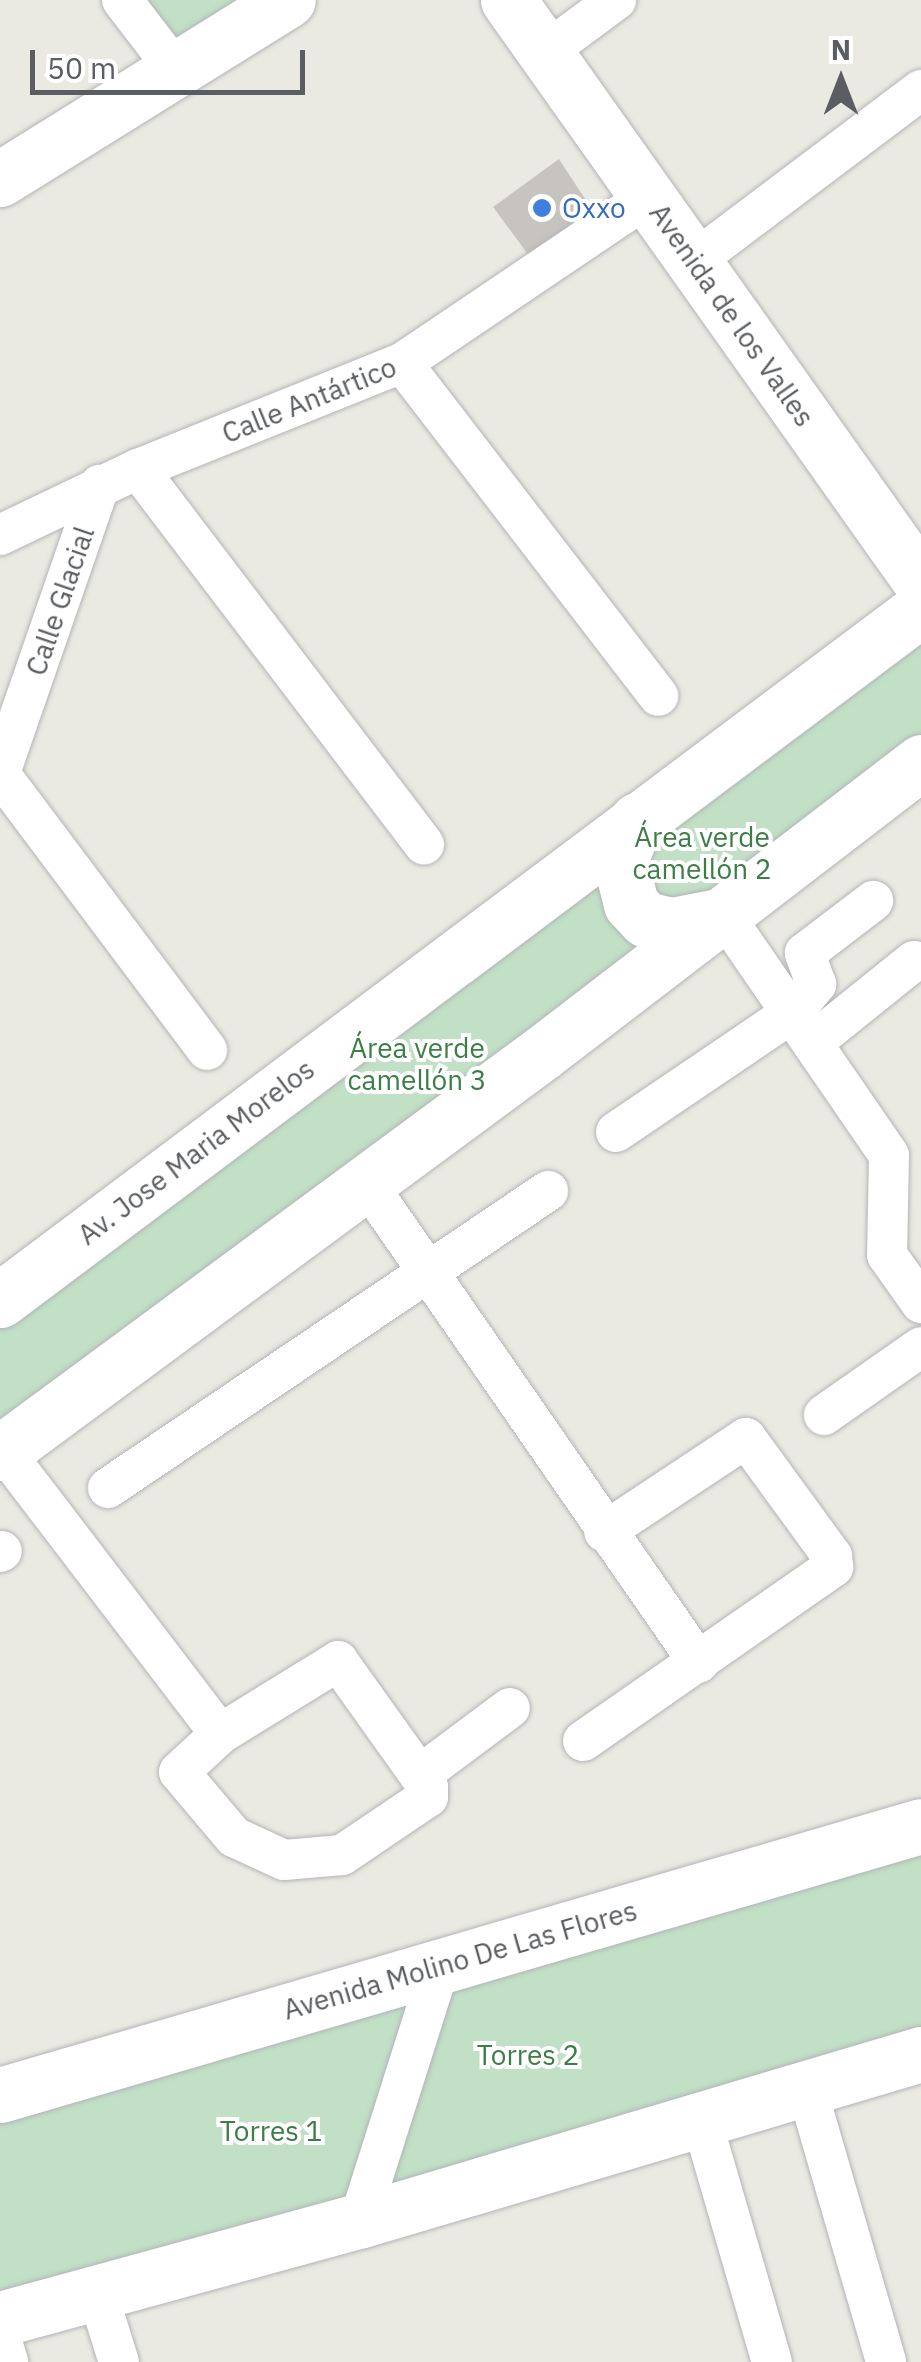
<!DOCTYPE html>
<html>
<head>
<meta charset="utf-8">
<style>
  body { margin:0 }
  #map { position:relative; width:921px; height:2362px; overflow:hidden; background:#ebeae2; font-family:"IBM Plex Sans",sans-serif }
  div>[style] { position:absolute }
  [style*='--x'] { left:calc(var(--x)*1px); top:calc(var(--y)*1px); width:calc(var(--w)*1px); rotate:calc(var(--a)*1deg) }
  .green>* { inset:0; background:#c1e0c5 }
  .building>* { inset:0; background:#c7c4bf }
  .roads { filter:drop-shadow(0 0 2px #b3b4b8) drop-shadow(0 0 2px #b3b4b8) }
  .street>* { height:40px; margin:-20px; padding:0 20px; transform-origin:20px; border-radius:20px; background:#fff }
  .secondary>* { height:55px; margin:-27.5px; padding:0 27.5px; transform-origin:27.5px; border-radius:27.5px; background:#fff }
  .dots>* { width:28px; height:28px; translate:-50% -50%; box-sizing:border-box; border:5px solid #fff; border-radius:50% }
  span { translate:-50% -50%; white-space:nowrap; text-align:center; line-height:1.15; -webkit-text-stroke:8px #fff; paint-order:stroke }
  .shop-label { font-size:28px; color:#366cbe }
  .left { translate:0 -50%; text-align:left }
  .street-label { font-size:28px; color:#5a5d61 }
  .park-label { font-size:28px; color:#3d7d48 }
  .north { position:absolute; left:791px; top:30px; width:100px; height:100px; -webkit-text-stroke:8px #fff; paint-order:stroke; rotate:0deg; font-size:28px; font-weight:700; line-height:40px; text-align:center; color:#5a5d61 }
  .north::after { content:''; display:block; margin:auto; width:35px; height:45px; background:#5a5d61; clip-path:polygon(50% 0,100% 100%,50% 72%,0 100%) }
  .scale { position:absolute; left:30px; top:50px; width:275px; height:45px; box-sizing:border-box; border:5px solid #5a5d61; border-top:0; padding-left:12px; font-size:30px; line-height:35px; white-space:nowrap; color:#5a5d61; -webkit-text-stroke:8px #fff; paint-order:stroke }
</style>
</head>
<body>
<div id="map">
  <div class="green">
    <div style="clip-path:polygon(131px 0,281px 0,183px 65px)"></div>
    <div style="clip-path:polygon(921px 626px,921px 749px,675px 924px,624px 849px)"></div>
    <div style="clip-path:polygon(617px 852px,663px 932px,0 1445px,0 1307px)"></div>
    <div style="clip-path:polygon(921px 1830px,921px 2051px,366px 2215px,443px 1969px)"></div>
    <div style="clip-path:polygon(436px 1968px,358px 2220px,0 2317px,0 2097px)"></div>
  </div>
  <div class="building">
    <div style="clip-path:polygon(559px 159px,591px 208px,530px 257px,493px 207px)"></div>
  </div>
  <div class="roads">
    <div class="street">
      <div style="--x:122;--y:0;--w:92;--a:52.5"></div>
      <div style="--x:547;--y:51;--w:86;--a:-36.5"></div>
      <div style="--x:694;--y:261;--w:284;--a:-37"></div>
      <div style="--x:402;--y:363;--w:420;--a:52.4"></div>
      <div style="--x:138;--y:469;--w:472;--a:52.7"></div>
      <div style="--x:0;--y:535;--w:153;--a:-25.6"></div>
      <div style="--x:138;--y:469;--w:284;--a:-21.9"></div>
      <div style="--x:402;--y:363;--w:297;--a:-34"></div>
      <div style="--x:0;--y:773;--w:305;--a:-70.9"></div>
      <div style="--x:0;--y:774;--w:345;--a:53.1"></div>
      <div style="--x:724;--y:915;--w:291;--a:55.5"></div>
      <div style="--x:889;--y:1155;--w:100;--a:91.1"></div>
      <div style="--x:887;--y:1255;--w:59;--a:54.7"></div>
      <div style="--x:812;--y:1043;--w:131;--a:-38.8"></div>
      <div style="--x:616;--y:1132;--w:212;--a:-34.1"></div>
      <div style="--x:792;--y:1013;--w:38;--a:-50"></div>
      <div style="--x:816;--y:984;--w:33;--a:-110"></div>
      <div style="--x:805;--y:953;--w:86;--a:-37.4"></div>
      <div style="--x:365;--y:1181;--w:586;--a:55.28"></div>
      <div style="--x:824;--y:1415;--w:118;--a:-35"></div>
      <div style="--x:3;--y:1450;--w:357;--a:52.6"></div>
      <div style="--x:108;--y:1488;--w:531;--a:-34.02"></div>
      <div style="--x:0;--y:1552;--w:2;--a:-27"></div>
      <div style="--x:338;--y:1661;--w:155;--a:54.5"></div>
      <div style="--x:428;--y:1787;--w:10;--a:90"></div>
      <div style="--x:428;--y:1797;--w:104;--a:146"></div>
      <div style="--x:342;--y:1855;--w:58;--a:175.1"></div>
      <div style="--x:284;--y:1860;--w:55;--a:-155.3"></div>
      <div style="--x:234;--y:1837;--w:85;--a:-130.2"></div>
      <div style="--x:179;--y:1772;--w:56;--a:-42.8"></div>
      <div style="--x:220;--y:1734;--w:139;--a:-31.7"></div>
      <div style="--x:583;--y:1741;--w:305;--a:-34.8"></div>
      <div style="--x:833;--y:1567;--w:11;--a:-95"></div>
      <div style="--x:832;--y:1556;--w:146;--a:-126.1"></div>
      <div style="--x:746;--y:1438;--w:170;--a:146.5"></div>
      <div style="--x:420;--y:1775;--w:112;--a:-36.7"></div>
      <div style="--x:806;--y:2086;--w:287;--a:73.8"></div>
      <div style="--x:701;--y:2118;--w:254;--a:73.8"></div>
      <div style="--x:359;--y:2221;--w:269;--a:-72.4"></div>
      <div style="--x:97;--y:2292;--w:73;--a:72.6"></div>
      <div style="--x:0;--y:2335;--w:28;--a:73"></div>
    </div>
    <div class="secondary">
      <div style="--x:508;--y:0;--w:714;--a:54.64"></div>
      <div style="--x:0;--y:179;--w:339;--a:-31.9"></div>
      <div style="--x:637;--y:820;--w:43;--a:113"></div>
      <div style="--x:620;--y:860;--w:45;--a:76"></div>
      <div style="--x:631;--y:904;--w:21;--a:47"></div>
      <div style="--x:645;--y:919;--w:28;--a:13"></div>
      <div style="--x:672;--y:925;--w:53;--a:-10.9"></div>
      <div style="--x:0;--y:1300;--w:1151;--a:-36.88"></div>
      <div style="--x:0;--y:1453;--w:674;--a:-36.43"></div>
      <div style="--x:542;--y:1053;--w:478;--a:-37.5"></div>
      <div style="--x:0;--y:2095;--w:959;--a:-16.28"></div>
      <div style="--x:0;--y:2319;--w:372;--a:-15.3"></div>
      <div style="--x:359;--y:2221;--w:586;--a:-16.55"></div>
    </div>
  </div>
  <div class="dots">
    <div style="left:542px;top:208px;background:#3f7fe0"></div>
  </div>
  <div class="shop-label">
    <span class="left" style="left:562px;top:208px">Oxxo</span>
  </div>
  <div class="street-label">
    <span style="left:732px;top:315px;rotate:55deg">Avenida de los Valles</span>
    <span style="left:309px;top:400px;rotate:-22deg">Calle Antártico</span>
    <span style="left:60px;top:601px;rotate:-71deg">Calle Glacial</span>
    <span style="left:196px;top:1152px;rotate:-37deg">Av. Jose Maria Morelos</span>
    <span style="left:460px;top:1960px;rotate:-16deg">Avenida Molino De Las Flores</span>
  </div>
  <div class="park-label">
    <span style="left:702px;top:853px">Área verde<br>camellón 2</span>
    <span style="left:417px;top:1064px">Área verde<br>camellón 3</span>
    <span style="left:528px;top:2055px">Torres 2</span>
    <span style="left:271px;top:2131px">Torres 1</span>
  </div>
  <div class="north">N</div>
  <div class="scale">50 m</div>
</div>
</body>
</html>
